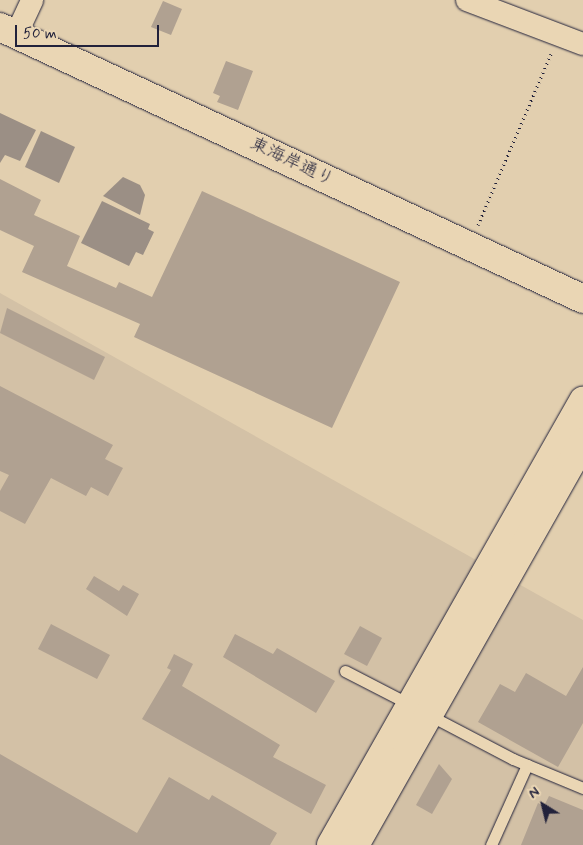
<!DOCTYPE html>
<html>
<head>
<meta charset="utf-8">
<style>
  body { margin:0 }
  #map { position:relative; width:583px; height:845px; overflow:hidden; background:#e2cfaf; font-family:Mynerve,"Klee One",sans-serif }
  div>[style] { position:absolute }
  [style*='--x'] { left:calc(var(--x)*1px); top:calc(var(--y)*1px); width:calc(var(--w)*1px); rotate:calc(var(--a)*1deg) }
  .built>* { inset:0; background:#d3c1a6 }
  .water>* { inset:0; background:#9b8f85 }
  .building>* { inset:0; background:#b0a191 }
  .path>* { height:3px; margin-top:-1.5px; transform-origin:0; background:repeating-linear-gradient(90deg,#22223b 0 1px,transparent 0 5px) }
  .roads { filter:drop-shadow(0 0 1px #22223b) drop-shadow(0 0 1px #22223b) }
  .service>* { height:11px; margin:-5.5px; padding:0 5.5px; transform-origin:5.5px; border-radius:5.5px; background:#ead6b4 }
  .minor>* { height:22px; margin:-11px; padding:0 11px; transform-origin:11px; border-radius:11px; background:#ead6b4 }
  .tertiary>* { height:28px; margin:-14px; padding:0 14px; transform-origin:14px; border-radius:14px; background:#ead6b4 }
  span { translate:-50% -50%; white-space:nowrap; text-align:center; line-height:1.15; -webkit-text-stroke:4px #ead6b4; paint-order:stroke }
  .street-label { font-size:18px; color:#22223b }
  .north { position:absolute; left:518px; top:780px; width:50px; height:50px; -webkit-text-stroke:4px #ead6b4; paint-order:stroke; rotate:324deg; font-size:14px; font-weight:700; line-height:20px; text-align:center; color:#22223b }
  .north::after { content:''; display:block; margin:auto; width:18px; height:22px; background:#22223b; clip-path:polygon(50% 0,100% 100%,50% 72%,0 100%) }
  .scale { position:absolute; left:15px; top:25px; width:144px; height:22px; box-sizing:border-box; border:2px solid #22223b; border-top:0; padding-left:6px; font-size:15px; line-height:18px; white-space:nowrap; color:#22223b; -webkit-text-stroke:4px #ead6b4; paint-order:stroke }
</style>
</head>
<body>
<div id="map">
  <div class="built">
    <div style="clip-path:polygon(0 293px,583px 620px,583px 845px,0 845px)"></div>
  </div>
  <div class="water">
    <div style="clip-path:polygon(0 113px,36px 130px,20px 161px,5px 155px,0 163px)"></div>
    <div style="clip-path:polygon(41px 131px,75px 147px,59px 183px,25px 167px)"></div>
    <div style="clip-path:polygon(123px 177px,140px 185px,145px 195px,140px 215px,103px 196px)"></div>
    <div style="clip-path:polygon(102px 201px,150px 224px,148px 229px,154px 232px,143px 255px,136px 252px,129px 266px,81px 243px)"></div>
  </div>
  <div class="building">
    <div style="clip-path:polygon(163px 1px,182px 9px,171px 35px,151px 27px)"></div>
    <div style="clip-path:polygon(226px 61px,253px 71px,238px 110px,217px 102px,220px 96px,213px 93px)"></div>
    <div style="clip-path:polygon(0 179px,41px 200px,34px 215px,80px 236px,67px 266px,116px 288px,119px 282px,152px 297px,202px 191px,400px 282px,332px 428px,134px 337px,140px 324px,22px 272px,34px 246px,0 230px)"></div>
    <div style="clip-path:polygon(7px 308px,105px 357px,94px 380px,0 333px)"></div>
    <div style="clip-path:polygon(0 386px,113px 445px,105px 459px,123px 468px,108px 496px,91px 487px,86px 496px,51px 478px,25px 524px,0 511px,0 491px,9px 475px,0 471px)"></div>
    <div style="clip-path:polygon(94px 576px,119px 591px,123px 585px,139px 594px,127px 616px,86px 589px)"></div>
    <div style="clip-path:polygon(51px 624px,110px 655px,97px 679px,38px 649px)"></div>
    <div style="clip-path:polygon(360px 626px,382px 638px,367px 666px,344px 654px)"></div>
    <div style="clip-path:polygon(235px 634px,273px 654px,277px 648px,335px 681px,316px 713px,223px 657px)"></div>
    <div style="clip-path:polygon(174px 654px,193px 664px,182px 686px,280px 745px,273px 757px,326px 785px,311px 814px,142px 719px,171px 670px,167px 668px)"></div>
    <div style="clip-path:polygon(583px 667px,583px 723px,558px 767px,478px 722px,500px 684px,515px 692px,526px 673px,566px 696px)"></div>
    <div style="clip-path:polygon(0 754px,137px 833px,169px 777px,209px 800px,212px 795px,277px 833px,270px 845px,0 845px)"></div>
    <div style="clip-path:polygon(439px 764px,452px 779px,432px 814px,416px 805px)"></div>
    <div style="clip-path:polygon(549px 796px,583px 810px,583px 845px,521px 845px,538px 803px,544px 806px)"></div>
  </div>
  <div class="path">
    <div style="--x:478;--y:225;--w:186;--a:-66.9"></div>
  </div>
  <div class="roads">
    <div class="service">
      <div style="--x:345;--y:671;--w:74;--a:27.3"></div>
      <div style="--x:429;--y:715;--w:95;--a:27.6"></div>
      <div style="--x:513;--y:759;--w:76;--a:22.5"></div>
      <div style="--x:491;--y:845;--w:88;--a:-65.8"></div>
    </div>
    <div class="minor">
      <div style="--x:467;--y:0;--w:124;--a:20.8"></div>
      <div style="--x:16;--y:35;--w:38;--a:-65"></div>
    </div>
    <div class="tertiary">
      <div style="--x:0;--y:27;--w:643;--a:25.01"></div>
      <div style="--x:331;--y:845;--w:511;--a:-60.42"></div>
      <div style="--x:355;--y:845;--w:463;--a:-60.5"></div>
    </div>
  </div>
  <div class="street-label">
    <span style="left:292px;top:162px;rotate:25deg">東海岸通り</span>
  </div>
  <div class="north">N</div>
  <div class="scale">50 m</div>
</div>
</body>
</html>
